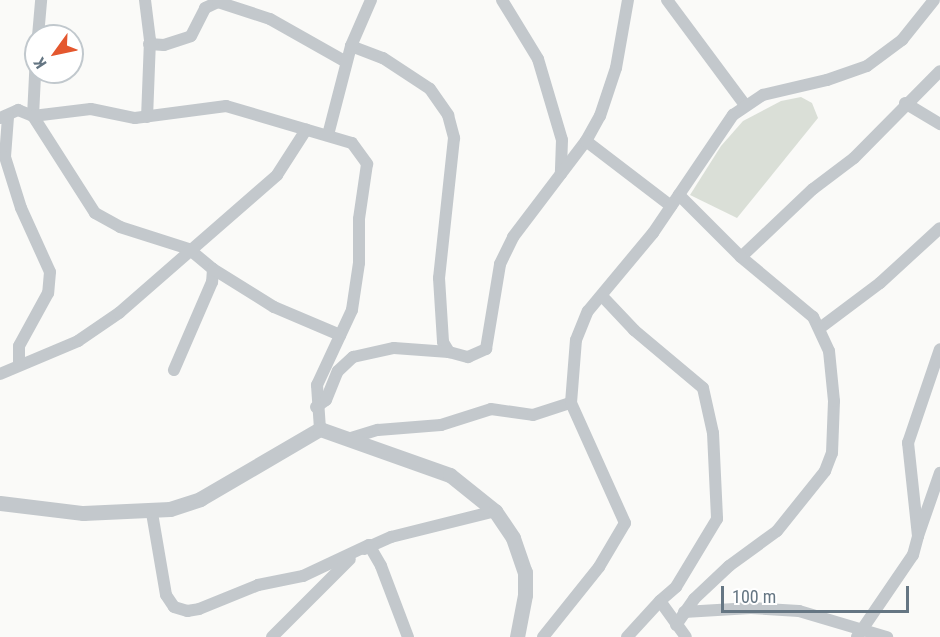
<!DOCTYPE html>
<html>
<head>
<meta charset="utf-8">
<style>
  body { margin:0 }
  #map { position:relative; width:940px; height:637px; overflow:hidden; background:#fafaf8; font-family:"Roboto Condensed",sans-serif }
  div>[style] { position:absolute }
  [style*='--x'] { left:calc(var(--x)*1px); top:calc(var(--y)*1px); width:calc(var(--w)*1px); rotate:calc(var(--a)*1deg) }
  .green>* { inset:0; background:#dadfd7 }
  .minor>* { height:12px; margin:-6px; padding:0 6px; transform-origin:6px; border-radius:6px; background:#c3c8cc }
  .tertiary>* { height:15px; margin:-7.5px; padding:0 7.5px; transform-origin:7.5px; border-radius:7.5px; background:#c3c8cc }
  span { translate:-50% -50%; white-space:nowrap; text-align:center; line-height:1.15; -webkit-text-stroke:6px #fff; paint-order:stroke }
  .north { position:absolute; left:24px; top:24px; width:60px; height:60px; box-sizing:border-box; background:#fff; border:2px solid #c1c8cd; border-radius:50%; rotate:237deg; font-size:16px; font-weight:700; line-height:24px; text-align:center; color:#657683 }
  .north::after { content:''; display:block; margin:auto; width:21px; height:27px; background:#e4572e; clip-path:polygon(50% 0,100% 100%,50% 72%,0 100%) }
  .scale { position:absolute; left:721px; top:586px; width:188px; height:27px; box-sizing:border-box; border:3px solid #657683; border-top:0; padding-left:8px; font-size:18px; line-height:21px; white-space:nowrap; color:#657683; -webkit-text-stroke:4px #fff; paint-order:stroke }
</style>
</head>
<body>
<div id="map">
  <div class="green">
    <div style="clip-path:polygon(801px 97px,812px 103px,818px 118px,737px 218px,690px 195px,721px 146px,743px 121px,781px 101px)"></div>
  </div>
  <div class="minor">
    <div style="--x:145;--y:0;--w:40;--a:82.9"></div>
    <div style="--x:150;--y:40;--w:77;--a:92.2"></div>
    <div style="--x:502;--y:0;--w:69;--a:58.6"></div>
    <div style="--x:538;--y:59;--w:84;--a:73.5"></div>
    <div style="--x:562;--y:140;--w:34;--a:92"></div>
    <div style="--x:667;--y:0;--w:131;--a:53.4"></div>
    <div style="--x:38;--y:36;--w:36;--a:-85"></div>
    <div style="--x:149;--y:44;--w:15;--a:4"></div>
    <div style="--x:164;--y:45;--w:28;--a:-18"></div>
    <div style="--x:191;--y:36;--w:31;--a:-63"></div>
    <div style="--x:205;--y:8;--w:14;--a:-25"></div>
    <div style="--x:218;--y:2;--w:55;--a:18.1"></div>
    <div style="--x:270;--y:19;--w:87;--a:29.5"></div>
    <div style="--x:351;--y:46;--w:34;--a:21"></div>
    <div style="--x:383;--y:58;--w:56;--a:33.4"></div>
    <div style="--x:430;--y:89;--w:32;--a:55"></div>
    <div style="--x:448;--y:115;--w:24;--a:75"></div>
    <div style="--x:454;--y:138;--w:141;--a:96.1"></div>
    <div style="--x:439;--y:278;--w:64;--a:86.4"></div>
    <div style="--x:443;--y:342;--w:12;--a:59"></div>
    <div style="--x:449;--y:352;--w:20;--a:15"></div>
    <div style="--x:468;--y:357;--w:20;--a:-24"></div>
    <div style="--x:486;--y:349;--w:86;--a:-80.6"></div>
    <div style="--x:500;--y:264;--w:30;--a:-64"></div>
    <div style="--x:513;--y:237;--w:121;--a:-52.8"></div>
    <div style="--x:586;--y:141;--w:29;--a:-61"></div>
    <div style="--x:600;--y:116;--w:51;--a:-71.6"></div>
    <div style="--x:616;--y:68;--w:69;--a:-80"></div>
    <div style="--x:36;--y:55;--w:61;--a:92.8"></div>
    <div style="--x:33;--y:116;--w:115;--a:57.4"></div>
    <div style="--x:95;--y:213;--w:29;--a:29"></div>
    <div style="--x:120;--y:227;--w:72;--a:17.7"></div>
    <div style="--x:189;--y:249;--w:31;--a:40"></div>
    <div style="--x:213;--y:269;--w:13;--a:94"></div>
    <div style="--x:212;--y:282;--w:96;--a:113.4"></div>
    <div style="--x:905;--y:103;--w:41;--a:31"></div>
    <div style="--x:8;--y:117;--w:40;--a:94.3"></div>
    <div style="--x:5;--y:157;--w:53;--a:72.6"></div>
    <div style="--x:21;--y:208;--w:70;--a:65.6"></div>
    <div style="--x:50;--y:272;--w:21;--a:95"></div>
    <div style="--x:48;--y:293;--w:60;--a:118.7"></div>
    <div style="--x:19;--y:346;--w:18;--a:90"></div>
    <div style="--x:0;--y:118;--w:20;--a:-24"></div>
    <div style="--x:18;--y:110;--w:16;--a:22"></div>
    <div style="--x:33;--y:116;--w:58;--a:-6.9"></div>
    <div style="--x:91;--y:109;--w:45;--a:11.6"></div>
    <div style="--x:135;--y:118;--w:92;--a:-7.5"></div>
    <div style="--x:226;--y:106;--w:131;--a:16.4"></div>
    <div style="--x:352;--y:143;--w:26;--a:54"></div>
    <div style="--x:367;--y:164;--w:56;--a:98.3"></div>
    <div style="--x:359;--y:219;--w:44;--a:90"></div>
    <div style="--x:359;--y:263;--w:48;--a:98.5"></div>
    <div style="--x:352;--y:310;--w:83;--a:115"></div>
    <div style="--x:317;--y:385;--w:44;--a:86.1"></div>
    <div style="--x:328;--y:135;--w:92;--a:-75.5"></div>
    <div style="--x:351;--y:46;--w:50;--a:-66.5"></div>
    <div style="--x:586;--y:141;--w:107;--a:37.4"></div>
    <div style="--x:741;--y:257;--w:99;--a:-43.4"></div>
    <div style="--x:813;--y:189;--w:51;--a:-37.1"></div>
    <div style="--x:854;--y:158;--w:122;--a:-45.3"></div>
    <div style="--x:213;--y:269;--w:72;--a:31.9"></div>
    <div style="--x:274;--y:307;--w:72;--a:23"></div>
    <div style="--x:602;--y:296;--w:47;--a:46.7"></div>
    <div style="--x:634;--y:330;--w:90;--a:40"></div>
    <div style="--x:703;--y:388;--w:46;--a:77.5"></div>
    <div style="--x:713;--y:433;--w:86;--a:87.3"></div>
    <div style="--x:717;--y:519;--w:79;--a:121.1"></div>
    <div style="--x:676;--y:587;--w:21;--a:139"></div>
    <div style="--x:660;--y:601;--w:44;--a:54.2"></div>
    <div style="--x:820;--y:328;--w:75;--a:-36.9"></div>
    <div style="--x:880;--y:283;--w:81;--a:-42.5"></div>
    <div style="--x:0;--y:374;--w:85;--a:-22.9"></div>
    <div style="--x:78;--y:341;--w:50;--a:-34.3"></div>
    <div style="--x:119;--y:313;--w:210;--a:-41.1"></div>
    <div style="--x:277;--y:175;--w:54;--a:-57.2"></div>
    <div style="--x:316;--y:407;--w:12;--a:-35"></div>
    <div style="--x:326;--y:400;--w:31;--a:-68"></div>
    <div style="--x:338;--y:371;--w:21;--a:-43"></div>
    <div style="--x:353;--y:357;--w:42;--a:-12.4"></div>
    <div style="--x:394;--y:348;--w:55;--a:4.2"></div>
    <div style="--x:351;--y:438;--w:28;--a:-17"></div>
    <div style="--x:378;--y:430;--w:63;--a:-4.5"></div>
    <div style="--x:441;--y:425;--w:52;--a:-17.7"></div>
    <div style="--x:491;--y:409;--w:42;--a:8.1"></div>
    <div style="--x:533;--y:415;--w:40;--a:-18"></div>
    <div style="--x:152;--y:513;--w:83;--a:80.3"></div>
    <div style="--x:166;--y:595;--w:14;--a:56"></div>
    <div style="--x:174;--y:607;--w:14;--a:17"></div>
    <div style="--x:187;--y:611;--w:12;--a:-9"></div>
    <div style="--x:199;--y:609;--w:64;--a:-22.1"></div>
    <div style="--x:258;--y:585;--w:46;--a:-11.3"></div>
    <div style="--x:303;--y:576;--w:73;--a:-25.2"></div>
    <div style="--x:369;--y:545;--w:24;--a:60"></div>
    <div style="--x:381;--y:566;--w:76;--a:69.2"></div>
    <div style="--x:918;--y:536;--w:67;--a:-70.8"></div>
    <div style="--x:364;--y:549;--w:30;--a:-24"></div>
    <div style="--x:391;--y:537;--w:107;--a:-14"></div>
    <div style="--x:684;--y:612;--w:67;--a:-3.4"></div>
    <div style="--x:751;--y:608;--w:48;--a:3.6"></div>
    <div style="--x:799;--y:611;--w:92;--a:16.5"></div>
    <div style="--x:676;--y:625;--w:32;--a:-55"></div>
    <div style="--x:694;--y:599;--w:48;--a:-43.3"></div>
    <div style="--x:729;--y:566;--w:59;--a:-36.1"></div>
    <div style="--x:777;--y:531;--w:77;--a:-51.3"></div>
    <div style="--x:825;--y:471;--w:19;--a:-69"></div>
    <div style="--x:832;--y:453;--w:52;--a:-87.8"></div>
    <div style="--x:834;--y:401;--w:50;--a:-95.7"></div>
    <div style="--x:829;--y:351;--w:38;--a:-115"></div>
    <div style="--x:813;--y:317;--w:94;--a:-140.2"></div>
    <div style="--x:741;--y:257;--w:88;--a:-135"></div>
    <div style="--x:272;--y:637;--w:110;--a:-45"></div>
    <div style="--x:543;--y:637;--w:90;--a:-51.3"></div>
    <div style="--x:599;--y:567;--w:51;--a:-59.4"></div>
    <div style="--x:625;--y:523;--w:132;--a:-114.2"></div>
    <div style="--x:571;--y:403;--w:63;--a:-85.5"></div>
    <div style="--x:576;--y:340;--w:31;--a:-68"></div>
    <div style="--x:588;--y:311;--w:102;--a:-50.2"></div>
    <div style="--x:653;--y:233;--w:143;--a:-55.9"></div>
    <div style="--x:733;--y:115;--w:36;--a:-34"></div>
    <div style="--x:763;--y:95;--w:66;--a:-13.2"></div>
    <div style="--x:827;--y:80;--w:42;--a:-19.3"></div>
    <div style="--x:867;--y:66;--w:44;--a:-36.6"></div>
    <div style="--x:902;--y:40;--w:51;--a:-51.3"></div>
    <div style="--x:627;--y:637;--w:49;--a:-47.5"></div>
    <div style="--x:857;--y:637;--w:99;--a:-55.7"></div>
    <div style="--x:913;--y:555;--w:20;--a:-75"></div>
    <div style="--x:918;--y:536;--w:94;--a:-96.1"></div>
    <div style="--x:908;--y:443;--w:99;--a:-71.2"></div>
  </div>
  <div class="tertiary">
    <div style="--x:0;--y:503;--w:84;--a:6.9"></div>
    <div style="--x:83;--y:513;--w:87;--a:-2.6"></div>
    <div style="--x:170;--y:509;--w:32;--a:-18"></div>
    <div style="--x:200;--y:499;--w:139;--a:-30.3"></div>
    <div style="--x:320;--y:429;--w:138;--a:19.5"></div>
    <div style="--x:450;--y:475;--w:58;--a:38.7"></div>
    <div style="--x:495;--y:511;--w:32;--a:56"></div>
    <div style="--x:513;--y:538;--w:36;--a:71"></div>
    <div style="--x:525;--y:572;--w:23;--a:90"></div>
    <div style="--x:525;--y:595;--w:43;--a:100.8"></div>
  </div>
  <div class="north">K</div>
  <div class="scale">100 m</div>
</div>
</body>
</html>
